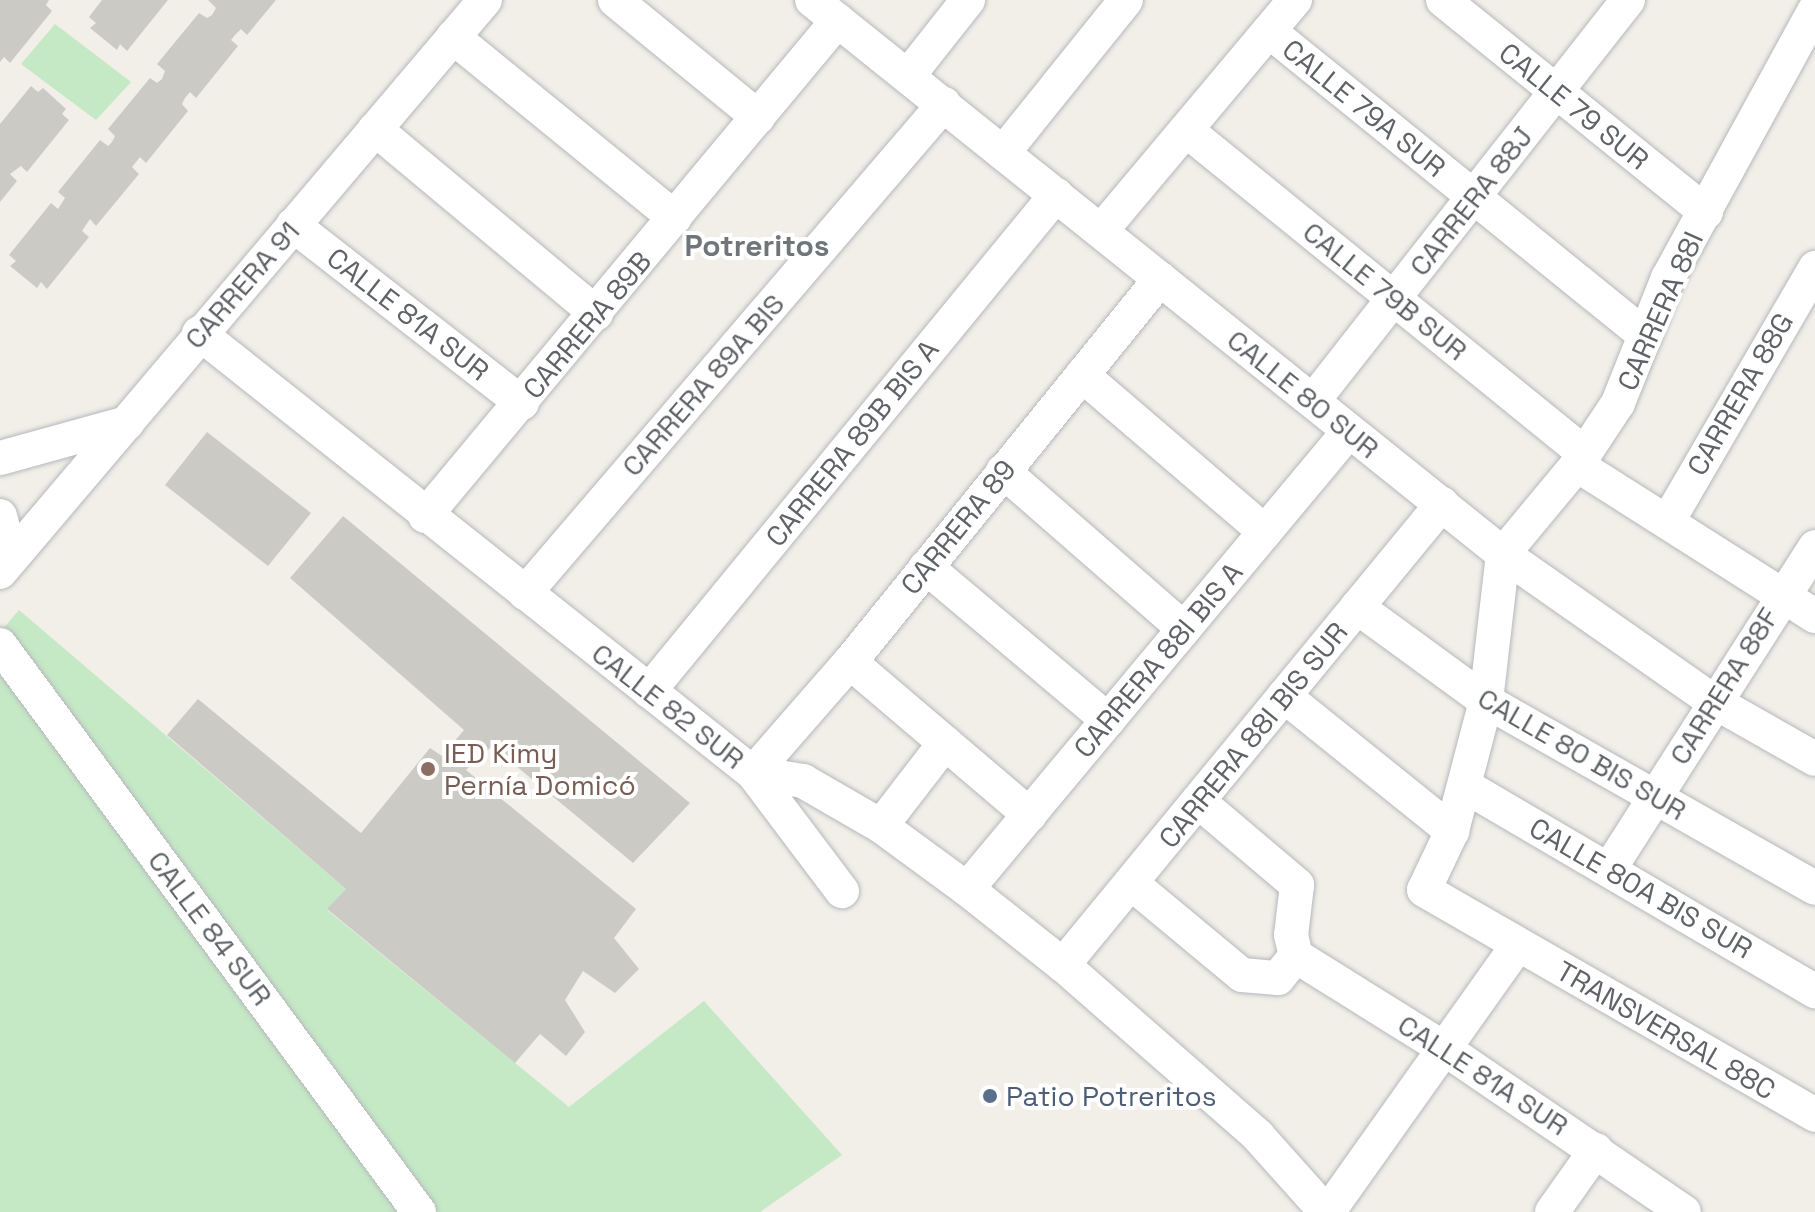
<!DOCTYPE html>
<html>
<head>
<meta charset="utf-8">
<style>
  body { margin:0 }
  #map { position:relative; width:1815px; height:1212px; overflow:hidden; background:#f1efe8; font-family:"Space Grotesk",sans-serif }
  div>[style] { position:absolute }
  [style*='--x'] { left:calc(var(--x)*1px); top:calc(var(--y)*1px); width:calc(var(--w)*1px); rotate:calc(var(--a)*1deg) }
  .green>* { inset:0; background:#c5e8c5 }
  .building>* { inset:0; background:#cccac5 }
  .roads { filter:drop-shadow(0 0 2px #b5b8bc) drop-shadow(0 0 2px #b5b8bc) }
  .minor>* { height:34px; margin:-17px; padding:0 17px; transform-origin:17px; border-radius:17px; background:#fff }
  .dots>* { width:22px; height:22px; translate:-50% -50%; box-sizing:border-box; border:4px solid #fff; border-radius:50% }
  span { translate:-50% -50%; white-space:nowrap; text-align:center; line-height:1.15; -webkit-text-stroke:8px #fff; paint-order:stroke }
  .street-label { font-size:28px; color:#5f6368 }
  .education-label { font-size:28px; color:#785e54 }
  .left { translate:0 -50%; text-align:left }
  .service-label { font-size:28px; color:#4e5e75 }
  .neighbourhood-label { font-size:30px; color:#70757a; font-weight:700 }
</style>
</head>
<body>
<div id="map">
  <div class="green">
    <div style="clip-path:polygon(55px 24px,131px 82px,96px 120px,21px 64px)"></div>
    <div style="clip-path:polygon(19px 610px,346px 889px,327px 910px,569px 1107px,704px 1001px,842px 1155px,760px 1212px,0 1212px,0 632px)"></div>
  </div>
  <div class="building">
    <div style="clip-path:polygon(0 0,49px 0,46px 5px,52px 11px,10px 63px,4px 57px,0 62px)"></div>
    <div style="clip-path:polygon(102px 0,168px 0,127px 51px,120px 44px,117px 50px,90px 28px,96px 23px,89px 17px)"></div>
    <div style="clip-path:polygon(208px 0,276px 0,247px 35px,241px 29px,235px 35px,231px 40px,238px 46px,196px 98px,190px 92px,185px 98px,182px 104px,188px 111px,146px 163px,140px 157px,132px 167px,139px 174px,96px 226px,90px 219px,82px 231px,89px 237px,47px 289px,41px 282px,37px 288px,10px 266px,16px 261px,9px 255px,51px 203px,58px 209px,65px 198px,58px 192px,100px 140px,108px 146px,112px 142px,115px 136px,108px 129px,150px 78px,157px 83px,162px 79px,165px 71px,157px 64px,199px 13px,207px 18px,212px 15px,216px 8px)"></div>
    <div style="clip-path:polygon(31px 86px,38px 92px,43px 88px,66px 109px,62px 114px,69px 120px,27px 172px,21px 166px,10px 174px,17px 181px,0 202px,0 124px)"></div>
    <div style="clip-path:polygon(207px 432px,311px 513px,268px 566px,165px 485px)"></div>
    <div style="clip-path:polygon(343px 516px,690px 803px,633px 863px,492px 746px,466px 770px,636px 909px,614px 938px,639px 969px,615px 993px,583px 971px,565px 1000px,585px 1032px,566px 1056px,540px 1034px,515px 1063px,327px 909px,346px 889px,167px 735px,198px 699px,361px 833px,430px 748px,442px 756px,464px 730px,290px 578px)"></div>
  </div>
  <div class="roads">
    <div class="minor">
      <div style="--x:615;--y:0;--w:185;--a:39.3"></div>
      <div style="--x:812;--y:0;--w:886;--a:38.72"></div>
      <div style="--x:1503;--y:554;--w:256;--a:35"></div>
      <div style="--x:1713;--y:701;--w:117;--a:29.6"></div>
      <div style="--x:1443;--y:0;--w:338;--a:38.9"></div>
      <div style="--x:1269;--y:31;--w:484;--a:39"></div>
      <div style="--x:453;--y:37;--w:286;--a:39.2"></div>
      <div style="--x:908;--y:76;--w:97;--a:-51.7"></div>
      <div style="--x:375;--y:129;--w:288;--a:39.8"></div>
      <div style="--x:1186;--y:130;--w:513;--a:39.06"></div>
      <div style="--x:1003;--y:153;--w:196;--a:-51.2"></div>
      <div style="--x:293;--y:225;--w:290;--a:37.9"></div>
      <div style="--x:1101;--y:231;--w:302;--a:-50"></div>
      <div style="--x:199;--y:333;--w:707;--a:38.46"></div>
      <div style="--x:753;--y:773;--w:51;--a:9.1"></div>
      <div style="--x:803;--y:781;--w:90;--a:30"></div>
      <div style="--x:881;--y:826;--w:107;--a:36.2"></div>
      <div style="--x:967;--y:889;--w:122;--a:38.4"></div>
      <div style="--x:1063;--y:965;--w:259;--a:41.2"></div>
      <div style="--x:1258;--y:1136;--w:102;--a:48.2"></div>
      <div style="--x:1082;--y:375;--w:241;--a:40.6"></div>
      <div style="--x:1313;--y:401;--w:510;--a:-51.85"></div>
      <div style="--x:0;--y:458;--w:132;--a:-15.4"></div>
      <div style="--x:1577;--y:465;--w:282;--a:32.4"></div>
      <div style="--x:1003;--y:471;--w:240;--a:41.1"></div>
      <div style="--x:0;--y:516;--w:43;--a:75.3"></div>
      <div style="--x:425;--y:516;--w:645;--a:-50.22"></div>
      <div style="--x:1668;--y:521;--w:293;--a:-59.8"></div>
      <div style="--x:1503;--y:554;--w:148;--a:96.6"></div>
      <div style="--x:1486;--y:701;--w:134;--a:104.7"></div>
      <div style="--x:1452;--y:831;--w:65;--a:115.4"></div>
      <div style="--x:1424;--y:890;--w:451;--a:29.9"></div>
      <div style="--x:1503;--y:554;--w:116;--a:-50.3"></div>
      <div style="--x:1577;--y:465;--w:74;--a:-56.5"></div>
      <div style="--x:1618;--y:403;--w:135;--a:-68.2"></div>
      <div style="--x:1668;--y:278;--w:306;--a:-61.3"></div>
      <div style="--x:926;--y:567;--w:238;--a:40.1"></div>
      <div style="--x:0;--y:572;--w:750;--a:-49.71"></div>
      <div style="--x:525;--y:593;--w:644;--a:-49.41"></div>
      <div style="--x:1357;--y:607;--w:160;--a:36.1"></div>
      <div style="--x:1486;--y:701;--w:378;--a:29.6"></div>
      <div style="--x:0;--y:645;--w:705;--a:53.54"></div>
      <div style="--x:850;--y:662;--w:236;--a:40.4"></div>
      <div style="--x:649;--y:691;--w:642;--a:-50.63"></div>
      <div style="--x:1284;--y:696;--w:216;--a:38.8"></div>
      <div style="--x:753;--y:773;--w:147;--a:-48.9"></div>
      <div style="--x:850;--y:662;--w:493;--a:-51"></div>
      <div style="--x:753;--y:773;--w:148;--a:53"></div>
      <div style="--x:1465;--y:786;--w:406;--a:30.4"></div>
      <div style="--x:1198;--y:801;--w:130;--a:40.3"></div>
      <div style="--x:1297;--y:885;--w:50;--a:96.8"></div>
      <div style="--x:1291;--y:935;--w:22;--a:77"></div>
      <div style="--x:1296;--y:956;--w:176;--a:32"></div>
      <div style="--x:1445;--y:1049;--w:289;--a:34.3"></div>
      <div style="--x:881;--y:826;--w:105;--a:-52.4"></div>
      <div style="--x:1610;--y:868;--w:381;--a:-57.4"></div>
      <div style="--x:1131;--y:883;--w:144;--a:39.7"></div>
      <div style="--x:1242;--y:975;--w:36;--a:5"></div>
      <div style="--x:1278;--y:978;--w:28;--a:-51"></div>
      <div style="--x:967;--y:889;--w:596;--a:-50.17"></div>
      <div style="--x:1063;--y:965;--w:597;--a:-50.58"></div>
      <div style="--x:1328;--y:1212;--w:326;--a:-54.6"></div>
      <div style="--x:1552;--y:1212;--w:76;--a:-54.6"></div>
    </div>
  </div>
  <div class="dots">
    <div style="left:428px;top:769px;background:#8d6e63"></div>
    <div style="left:990px;top:1096px;background:#5c6f8a"></div>
  </div>
  <div class="street-label">
    <span style="left:1574px;top:106px;rotate:39deg">CALLE 79 SUR</span>
    <span style="left:1364px;top:108px;rotate:39deg">CALLE 79A SUR</span>
    <span style="left:1471px;top:201px;rotate:-52deg">CARRERA 88J</span>
    <span style="left:242px;top:285px;rotate:-49deg">CARRERA 91</span>
    <span style="left:1385px;top:291px;rotate:39deg">CALLE 79B SUR</span>
    <span style="left:1660px;top:311px;rotate:-66deg">CARRERA 88I</span>
    <span style="left:408px;top:314px;rotate:38deg">CALLE 81A SUR</span>
    <span style="left:587px;top:325px;rotate:-50deg">CARRERA 89B</span>
    <span style="left:703px;top:385px;rotate:-49deg">CARRERA 89A BIS</span>
    <span style="left:1303px;top:394px;rotate:39deg">CALLE 80 SUR</span>
    <span style="left:1740px;top:394px;rotate:-60deg">CARRERA 88G</span>
    <span style="left:852px;top:443px;rotate:-51deg">CARRERA 89B BIS A</span>
    <span style="left:958px;top:527px;rotate:-51deg">CARRERA 89</span>
    <span style="left:1158px;top:660px;rotate:-50deg">CARRERA 88I BIS A</span>
    <span style="left:1724px;top:686px;rotate:-58deg">CARRERA 88F</span>
    <span style="left:668px;top:706px;rotate:38deg">CALLE 82 SUR</span>
    <span style="left:1253px;top:735px;rotate:-51deg">CARRERA 88I BIS SUR</span>
    <span style="left:1582px;top:754px;rotate:30deg">CALLE 80 BIS SUR</span>
    <span style="left:1641px;top:888px;rotate:30deg">CALLE 80A BIS SUR</span>
    <span style="left:210px;top:928px;rotate:53deg">CALLE 84 SUR</span>
    <span style="left:1666px;top:1030px;rotate:30deg">TRANSVERSAL 88C</span>
    <span style="left:1483px;top:1075px;rotate:33deg">CALLE 81A SUR</span>
  </div>
  <div class="education-label">
    <span class="left" style="left:444px;top:769px">IED Kimy<br>Pernía Domicó</span>
  </div>
  <div class="service-label">
    <span class="left" style="left:1006px;top:1096px">Patio Potreritos</span>
  </div>
  <div class="neighbourhood-label">
    <span style="left:757px;top:246px">Potreritos</span>
  </div>
</div>
</body>
</html>
